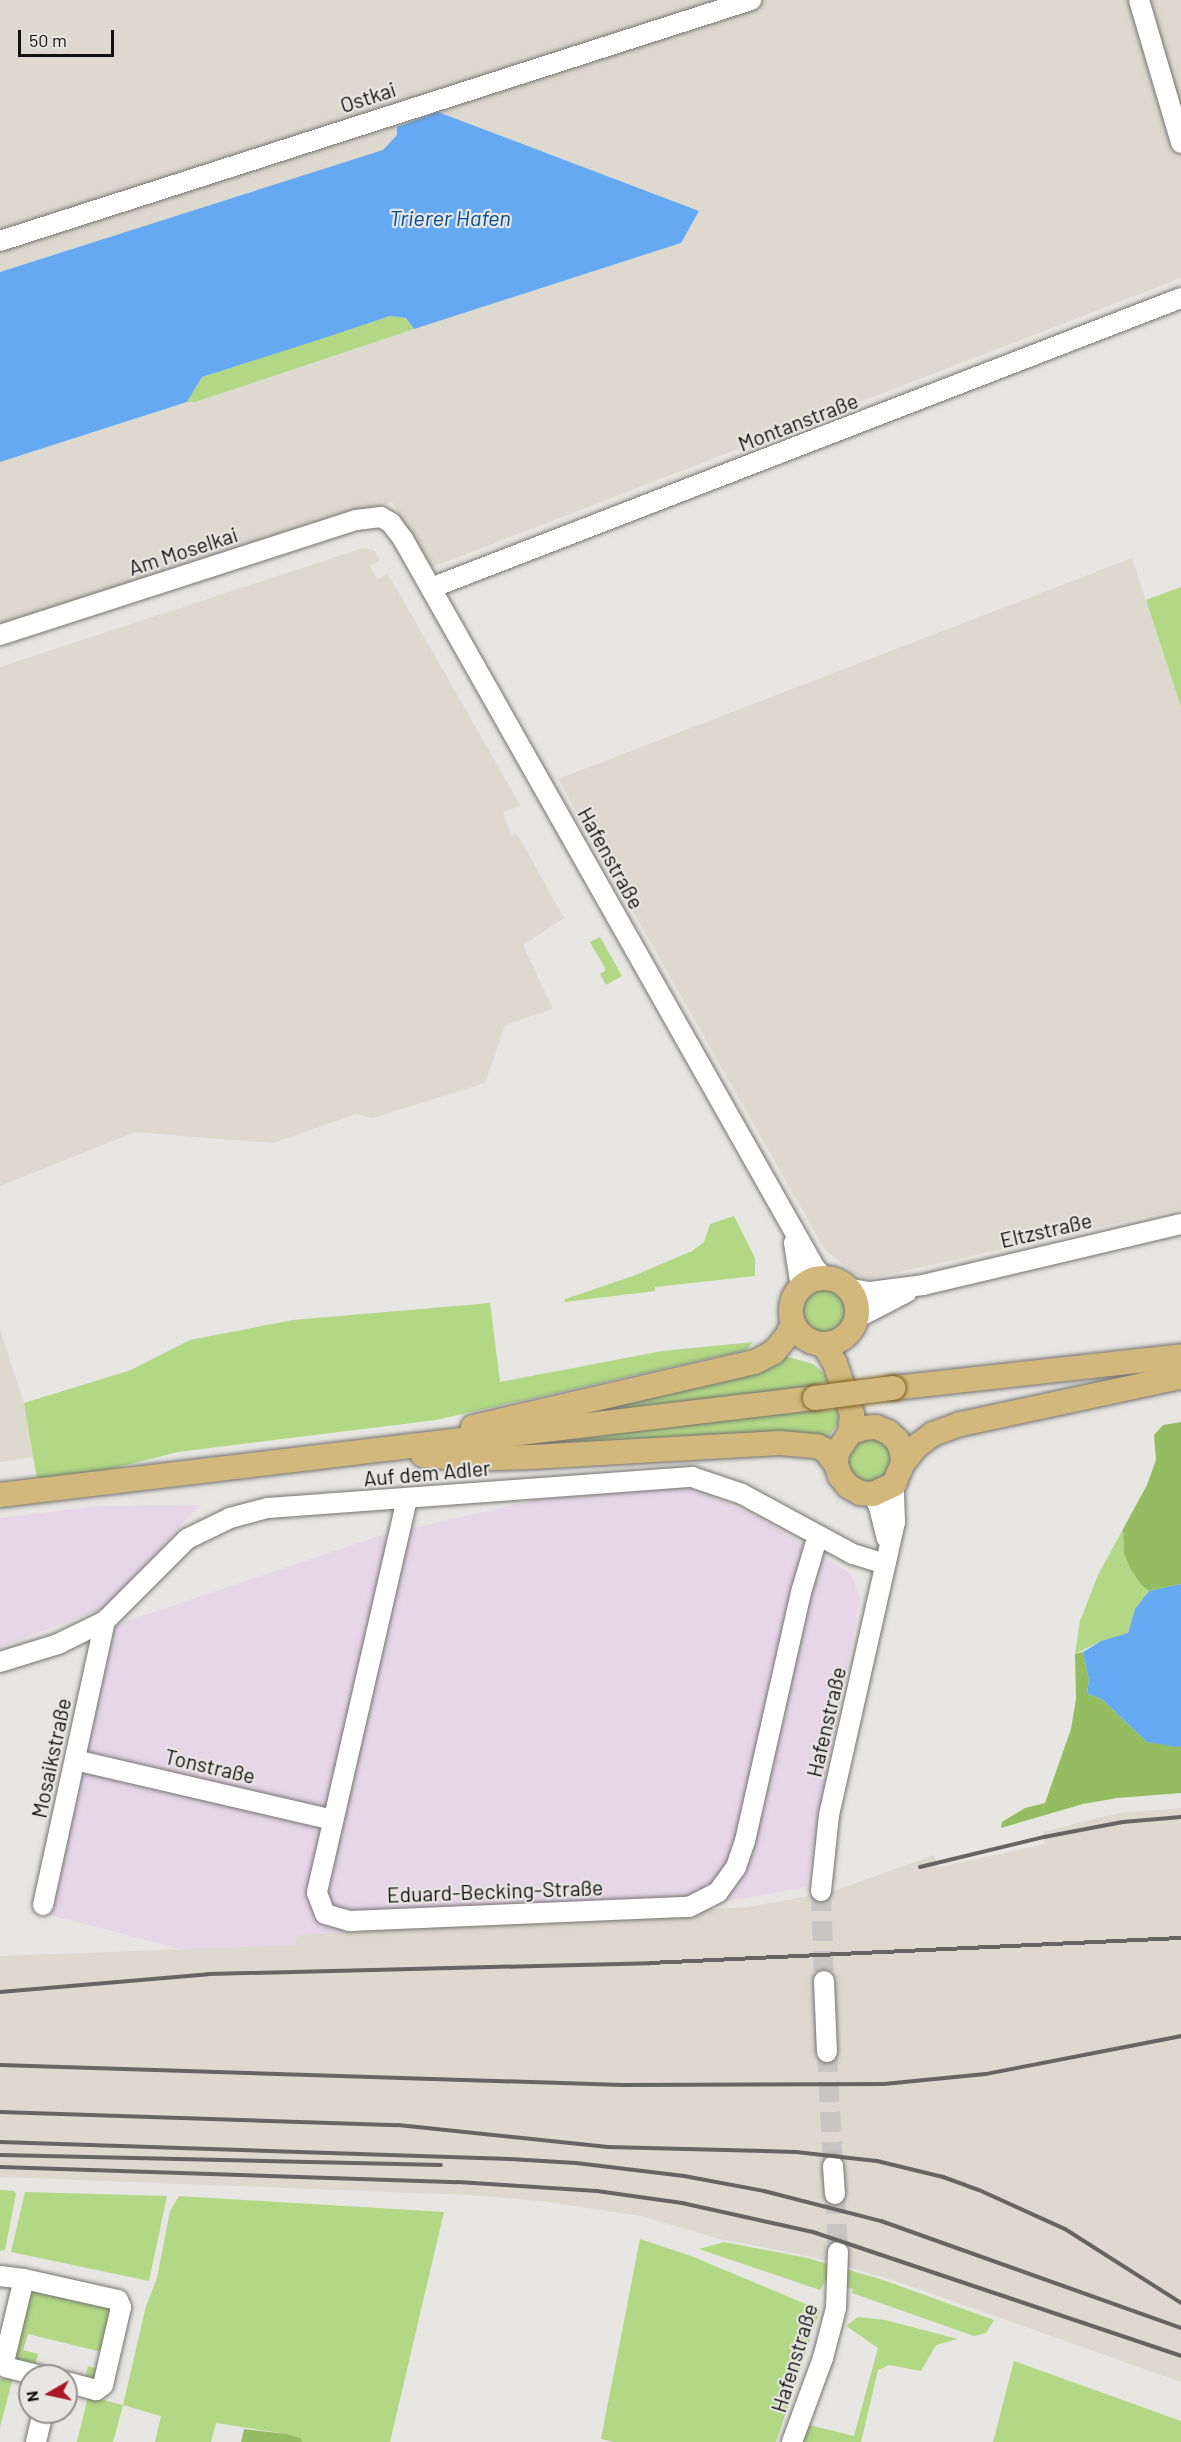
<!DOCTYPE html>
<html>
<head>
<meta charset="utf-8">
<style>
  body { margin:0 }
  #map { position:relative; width:1181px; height:2442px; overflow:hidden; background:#e7e6e2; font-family:Barlow,sans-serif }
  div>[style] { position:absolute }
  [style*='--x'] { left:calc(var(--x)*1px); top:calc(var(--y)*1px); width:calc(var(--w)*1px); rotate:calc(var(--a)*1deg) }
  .commercial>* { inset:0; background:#e6d6e8 }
  .built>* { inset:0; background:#ddd9cf }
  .green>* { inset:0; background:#b2d886 }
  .round { border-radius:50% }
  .forest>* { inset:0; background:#94bc61 }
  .water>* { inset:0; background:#66a9f3 }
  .minor-tunnel>* { height:20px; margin-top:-10px; transform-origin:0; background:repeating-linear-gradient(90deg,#c7c6c3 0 20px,transparent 0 30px) }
  .roads { filter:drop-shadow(0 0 2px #757471) drop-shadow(0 0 2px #757471) }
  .minor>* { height:20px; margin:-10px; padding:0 10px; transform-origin:10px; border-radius:10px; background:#fff }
  .major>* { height:24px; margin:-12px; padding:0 12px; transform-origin:12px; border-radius:12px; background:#d3b87d }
  .major>.ring { margin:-12px; padding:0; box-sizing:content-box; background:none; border:24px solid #d3b87d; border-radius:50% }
  .rail>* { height:4px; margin:-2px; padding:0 2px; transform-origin:2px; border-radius:2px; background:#666563 }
  .bridges { filter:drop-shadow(0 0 2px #7c5f1f) drop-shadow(0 0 2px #7c5f1f) }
  .major-bridge>* { height:24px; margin:-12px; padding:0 12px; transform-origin:12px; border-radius:12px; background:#d3b87d }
  span { translate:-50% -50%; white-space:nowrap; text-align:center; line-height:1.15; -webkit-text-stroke:4.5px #e7e6e2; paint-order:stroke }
  .street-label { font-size:21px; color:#121211 }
  .water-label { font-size:22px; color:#004d8f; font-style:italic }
  .north { position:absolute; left:18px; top:2364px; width:60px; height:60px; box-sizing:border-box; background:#e7e6e2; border:2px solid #92918e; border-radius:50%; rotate:261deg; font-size:16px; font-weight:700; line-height:24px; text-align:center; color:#121211 }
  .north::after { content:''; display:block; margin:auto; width:21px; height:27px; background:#ac1728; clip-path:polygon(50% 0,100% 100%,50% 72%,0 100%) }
  .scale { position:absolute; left:18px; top:30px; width:96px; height:27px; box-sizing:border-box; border:3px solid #121211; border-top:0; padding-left:8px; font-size:18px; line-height:21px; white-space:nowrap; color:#121211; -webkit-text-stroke:4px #e7e6e2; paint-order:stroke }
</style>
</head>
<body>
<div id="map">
  <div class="commercial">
    <div style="clip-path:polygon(690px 1487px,757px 1517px,851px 1574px,860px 1599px,806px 1887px,542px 1935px,184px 1950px,50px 1915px,115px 1625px,379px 1536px,535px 1500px)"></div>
    <div style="clip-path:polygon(200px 1505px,104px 1608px,0 1647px,0 1518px,99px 1506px)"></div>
  </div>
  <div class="built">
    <div style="clip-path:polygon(0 0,1181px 0,1181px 278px,430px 568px,392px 502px,0 626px,0 462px,187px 402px,202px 377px,414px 328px,681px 243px,699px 211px,438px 112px,397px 135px,384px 150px,0 272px)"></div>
    <div style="clip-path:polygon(363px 548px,374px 550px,380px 560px,370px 566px,377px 579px,388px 574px,518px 801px,520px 806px,503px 812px,511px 835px,516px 834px,522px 842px,564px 918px,523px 945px,553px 1009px,505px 1025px,485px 1083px,373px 1118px,356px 1114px,273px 1143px,135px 1132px,0 1186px,0 667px)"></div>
    <div style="clip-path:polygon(1132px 558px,1181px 707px,1181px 1209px,863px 1280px,825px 1250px,558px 779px)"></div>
    <div style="clip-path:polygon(0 1329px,24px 1403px,34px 1457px,0 1462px)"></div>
    <div style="clip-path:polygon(1181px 1808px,1181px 2382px,893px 2280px,812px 2257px,720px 2239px,641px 2216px,541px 2201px,468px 2195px,0 2177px,0 1956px,295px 1945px,298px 1935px,748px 1907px,831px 1892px,934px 1855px,939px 1867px,1044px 1844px,1044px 1832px,1081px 1822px,1119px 1813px)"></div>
  </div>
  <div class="green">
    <div style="clip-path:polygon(390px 316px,406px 318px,414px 329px,195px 402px,187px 402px,202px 377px)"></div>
    <div style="clip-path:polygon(1181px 587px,1181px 707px,1146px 600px)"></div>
    <div style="clip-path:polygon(600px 937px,622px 976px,606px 985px,600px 974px,606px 970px,590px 942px)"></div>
    <div style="clip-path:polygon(734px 1216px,755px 1258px,755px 1276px,655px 1287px,655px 1291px,564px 1302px,565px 1299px,633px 1276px,692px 1251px,704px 1242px,710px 1224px)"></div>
    <div class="round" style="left:799px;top:1287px;width:50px;height:50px"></div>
    <div style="clip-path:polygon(490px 1303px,500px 1382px,662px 1351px,753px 1342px,746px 1350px,436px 1420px,178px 1452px,107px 1470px,37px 1479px,24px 1403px,131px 1370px,190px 1340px,293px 1320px)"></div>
    <div style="clip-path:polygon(785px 1356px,813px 1364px,825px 1374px,828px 1382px,808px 1386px,809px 1389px,495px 1428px)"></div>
    <div style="clip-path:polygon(815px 1408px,816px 1412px,838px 1409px,838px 1424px,823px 1444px,473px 1451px)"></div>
    <div style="clip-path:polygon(879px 1435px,896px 1457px,884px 1482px,862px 1484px,847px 1468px,848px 1447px,853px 1442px)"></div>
    <div style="clip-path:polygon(1123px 1529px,1124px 1554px,1131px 1570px,1142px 1586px,1149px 1591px,1135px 1609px,1128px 1633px,1101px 1641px,1075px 1654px,1080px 1621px,1098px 1575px)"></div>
    <div style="clip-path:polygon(0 2190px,14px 2191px,16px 2194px,5px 2250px,0 2251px)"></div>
    <div style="clip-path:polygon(25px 2192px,167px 2196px,149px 2281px,11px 2252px)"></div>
    <div style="clip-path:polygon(179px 2196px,444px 2212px,390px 2442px,302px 2442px,301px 2438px,287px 2434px,216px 2423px,211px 2442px,155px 2442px,161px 2416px,123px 2405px,113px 2442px,77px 2442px,88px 2396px,123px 2405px,146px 2306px,157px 2278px,170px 2211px)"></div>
    <div style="clip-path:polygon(640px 2239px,691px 2256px,820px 2310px,776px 2442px,614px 2442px,601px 2439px)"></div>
    <div style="clip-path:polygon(724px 2242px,807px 2258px,880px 2279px,994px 2320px,986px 2333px,974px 2336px,852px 2293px,853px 2289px,825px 2280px,820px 2290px,699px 2249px)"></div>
    <div style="clip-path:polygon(32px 2287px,116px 2306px,101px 2379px,95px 2385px,84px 2382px,88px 2366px,102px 2370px,106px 2353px,28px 2334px,23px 2350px,38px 2354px,34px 2370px,13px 2363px,29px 2290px)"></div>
    <div style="clip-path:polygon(858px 2317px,885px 2320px,958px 2339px,936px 2345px,921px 2371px,889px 2365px,878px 2370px,861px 2442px,799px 2442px,805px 2424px,854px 2436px,878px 2348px,846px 2326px)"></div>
    <div style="clip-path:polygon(1014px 2361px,1181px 2421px,1181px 2442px,993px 2442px)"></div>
    <div style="clip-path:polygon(13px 2378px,0 2427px,0 2379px)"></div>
  </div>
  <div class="forest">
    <div style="clip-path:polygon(1181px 1422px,1181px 1584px,1149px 1591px,1142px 1586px,1131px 1570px,1124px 1554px,1123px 1529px,1147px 1485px,1156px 1460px,1154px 1435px,1163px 1425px)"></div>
    <div style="clip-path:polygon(1083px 1652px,1089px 1680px,1087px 1693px,1103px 1700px,1147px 1742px,1181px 1746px,1181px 1793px,1117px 1798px,1083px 1804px,1001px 1828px,1002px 1822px,1025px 1808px,1045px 1803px,1071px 1729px,1076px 1699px,1075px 1654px)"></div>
    <div style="clip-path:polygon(244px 2429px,287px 2434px,301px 2438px,302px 2442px,241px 2442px)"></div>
  </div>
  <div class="water">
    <div style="clip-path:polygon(438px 112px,699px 211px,681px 243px,414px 329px,406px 318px,390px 316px,321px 339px,202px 377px,187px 402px,0 462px,0 272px,383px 150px,397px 135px,397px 127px)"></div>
    <div style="clip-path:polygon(1181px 1584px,1181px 1746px,1177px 1747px,1147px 1742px,1103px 1700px,1087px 1693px,1089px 1680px,1083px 1652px,1101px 1641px,1128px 1633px,1135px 1609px,1149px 1591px)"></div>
  </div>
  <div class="minor-tunnel">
    <div style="--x:821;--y:1891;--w:90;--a:88.1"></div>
    <div style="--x:827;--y:2052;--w:114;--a:87"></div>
    <div style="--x:835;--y:2194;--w:58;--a:87"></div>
  </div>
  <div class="roads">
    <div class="minor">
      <div style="--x:1139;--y:0;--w:149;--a:73.6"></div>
      <div style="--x:0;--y:241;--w:789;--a:-17.79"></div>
      <div style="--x:431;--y:588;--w:804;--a:-21.14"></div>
      <div style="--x:0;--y:635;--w:374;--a:-17.9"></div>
      <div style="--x:356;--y:520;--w:25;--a:-7"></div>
      <div style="--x:381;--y:517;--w:12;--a:31"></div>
      <div style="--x:391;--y:523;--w:20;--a:53"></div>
      <div style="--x:403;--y:539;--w:837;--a:60.53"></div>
      <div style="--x:815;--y:1268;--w:12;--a:48"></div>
      <div style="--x:794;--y:1243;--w:45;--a:81"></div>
      <div style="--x:850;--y:1289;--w:20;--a:9"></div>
      <div style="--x:870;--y:1292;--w:53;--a:-7.5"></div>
      <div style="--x:923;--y:1285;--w:265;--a:-13.3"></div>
      <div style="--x:857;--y:1318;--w:56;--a:-27.5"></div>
      <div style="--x:873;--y:1494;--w:14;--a:65"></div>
      <div style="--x:879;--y:1507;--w:32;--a:76"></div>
      <div style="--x:407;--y:1499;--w:404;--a:102.9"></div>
      <div style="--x:317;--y:1893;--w:22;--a:69"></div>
      <div style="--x:325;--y:1914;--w:26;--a:16"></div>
      <div style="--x:350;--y:1921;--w:339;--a:-2.4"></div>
      <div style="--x:689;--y:1907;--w:33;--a:-27"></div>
      <div style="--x:718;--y:1892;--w:31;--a:-54"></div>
      <div style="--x:736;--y:1867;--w:28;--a:-71"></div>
      <div style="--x:745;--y:1841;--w:258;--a:-77.3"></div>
      <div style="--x:802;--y:1589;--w:56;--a:-73.5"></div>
      <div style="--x:0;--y:1662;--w:61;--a:-17.2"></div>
      <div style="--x:58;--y:1644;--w:52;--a:-26.1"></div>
      <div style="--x:105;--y:1621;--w:116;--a:-45"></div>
      <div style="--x:187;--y:1539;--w:48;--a:-26"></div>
      <div style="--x:230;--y:1518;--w:39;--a:-15"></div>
      <div style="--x:268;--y:1508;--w:425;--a:-4.2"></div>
      <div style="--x:692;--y:1477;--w:53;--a:18.8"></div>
      <div style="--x:742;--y:1494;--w:126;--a:28.4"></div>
      <div style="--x:853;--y:1554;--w:34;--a:17"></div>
      <div style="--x:75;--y:1760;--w:265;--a:13.1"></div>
      <div style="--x:821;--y:1891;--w:76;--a:-84"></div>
      <div style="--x:829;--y:1815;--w:300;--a:-77.3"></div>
      <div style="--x:895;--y:1522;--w:38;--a:-92"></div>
      <div style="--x:43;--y:1905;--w:291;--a:-77.7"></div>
      <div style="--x:824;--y:1981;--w:71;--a:87.6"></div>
      <div style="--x:833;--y:2166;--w:28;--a:86"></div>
      <div style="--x:0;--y:2276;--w:24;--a:7"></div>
      <div style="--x:41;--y:2376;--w:36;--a:-166"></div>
      <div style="--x:6;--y:2367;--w:5;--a:-112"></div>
      <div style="--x:4;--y:2362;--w:85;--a:-76.5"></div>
      <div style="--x:24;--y:2279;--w:96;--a:12.6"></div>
      <div style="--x:118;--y:2300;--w:8;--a:67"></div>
      <div style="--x:121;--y:2307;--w:80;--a:103"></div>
      <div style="--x:103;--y:2385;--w:9;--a:144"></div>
      <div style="--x:96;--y:2390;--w:31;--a:-165"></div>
      <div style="--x:36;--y:2442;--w:31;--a:-77"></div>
      <div style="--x:792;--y:2442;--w:90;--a:-69.7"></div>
      <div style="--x:823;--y:2358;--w:52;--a:-75.4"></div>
      <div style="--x:836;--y:2308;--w:56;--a:-88"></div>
    </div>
    <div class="major">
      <div class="ring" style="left:791px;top:1278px;width:42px;height:42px"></div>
      <div style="--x:824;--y:1345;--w:21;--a:59"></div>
      <div style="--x:835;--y:1363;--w:54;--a:71.6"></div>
      <div style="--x:852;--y:1414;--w:19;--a:96"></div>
      <div style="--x:850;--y:1433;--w:23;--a:124"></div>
      <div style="--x:837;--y:1452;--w:12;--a:95"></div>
      <div style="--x:836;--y:1464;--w:13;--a:72"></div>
      <div style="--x:840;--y:1476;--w:13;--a:51"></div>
      <div style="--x:848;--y:1486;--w:14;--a:30"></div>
      <div style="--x:860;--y:1493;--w:13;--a:4"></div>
      <div style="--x:873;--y:1494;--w:23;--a:-25"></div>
      <div style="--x:894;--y:1484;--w:23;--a:-67"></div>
      <div style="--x:903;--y:1463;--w:12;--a:-95"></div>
      <div style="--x:902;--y:1451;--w:12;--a:-114"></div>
      <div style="--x:897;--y:1440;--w:12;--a:-138"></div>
      <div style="--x:888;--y:1432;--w:13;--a:-157"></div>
      <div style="--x:876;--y:1427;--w:13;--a:176"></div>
      <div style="--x:863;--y:1428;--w:14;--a:159"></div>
      <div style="--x:893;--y:1388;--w:290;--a:-6.3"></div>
      <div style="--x:473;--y:1427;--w:289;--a:-13"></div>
      <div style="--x:755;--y:1362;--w:21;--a:-28"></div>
      <div style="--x:774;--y:1352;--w:21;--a:-51"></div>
      <div style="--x:787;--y:1336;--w:14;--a:-65"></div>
      <div style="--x:423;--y:1455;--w:43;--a:5.3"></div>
      <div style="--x:466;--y:1459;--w:65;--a:-1.8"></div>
      <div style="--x:531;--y:1457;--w:249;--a:-3.2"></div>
      <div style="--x:780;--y:1443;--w:37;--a:5"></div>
      <div style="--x:817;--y:1446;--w:9;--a:27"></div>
      <div style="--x:825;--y:1450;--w:18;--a:52"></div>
      <div style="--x:903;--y:1463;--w:22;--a:-51"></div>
      <div style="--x:917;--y:1446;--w:20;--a:-37"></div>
      <div style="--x:933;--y:1434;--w:30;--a:-20"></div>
      <div style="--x:961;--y:1424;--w:225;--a:-12.1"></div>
      <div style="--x:0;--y:1495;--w:821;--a:-6.79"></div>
    </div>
  </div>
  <div class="rail">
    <div style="--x:920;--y:1867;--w:128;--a:-13.6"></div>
    <div style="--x:1044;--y:1837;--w:80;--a:-10.8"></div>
    <div style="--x:1123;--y:1822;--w:58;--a:-4.9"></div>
    <div style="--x:0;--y:1992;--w:209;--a:-4.9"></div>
    <div style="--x:208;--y:1974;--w:442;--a:-1.4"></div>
    <div style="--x:650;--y:1963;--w:532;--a:-2.7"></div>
    <div style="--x:0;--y:2065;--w:623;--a:1.84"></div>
    <div style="--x:623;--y:2085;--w:261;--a:-0.2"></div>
    <div style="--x:884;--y:2084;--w:102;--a:-5.6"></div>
    <div style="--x:986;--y:2074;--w:199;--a:-11"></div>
    <div style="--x:0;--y:2112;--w:398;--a:1.9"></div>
    <div style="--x:398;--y:2125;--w:211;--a:6"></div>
    <div style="--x:608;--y:2147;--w:188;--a:1.5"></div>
    <div style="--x:796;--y:2152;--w:81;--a:6.3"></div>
    <div style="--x:877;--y:2161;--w:68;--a:13.6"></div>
    <div style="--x:943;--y:2177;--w:38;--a:20"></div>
    <div style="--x:979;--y:2190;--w:94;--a:24.4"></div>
    <div style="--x:1065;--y:2229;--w:138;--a:32.5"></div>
    <div style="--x:0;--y:2142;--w:510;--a:1.91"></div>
    <div style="--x:510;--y:2159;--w:66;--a:3.5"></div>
    <div style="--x:576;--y:2163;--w:109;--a:6.9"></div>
    <div style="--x:684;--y:2176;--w:81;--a:10.6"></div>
    <div style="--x:764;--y:2191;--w:121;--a:14.4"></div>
    <div style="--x:881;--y:2221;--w:319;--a:19.6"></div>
    <div style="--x:0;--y:2155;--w:441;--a:1.3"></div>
    <div style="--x:0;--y:2167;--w:458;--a:1.9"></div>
    <div style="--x:458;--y:2182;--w:139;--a:3.7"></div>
    <div style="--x:597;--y:2191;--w:86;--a:8"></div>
    <div style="--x:682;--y:2203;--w:134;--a:12.5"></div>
    <div style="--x:813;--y:2232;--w:388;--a:18.6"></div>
  </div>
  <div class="bridges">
    <div class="major-bridge">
      <div style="--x:815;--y:1398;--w:79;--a:-7.3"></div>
    </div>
  </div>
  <div class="street-label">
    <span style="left:368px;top:97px;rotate:-18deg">Ostkai</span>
    <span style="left:798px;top:422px;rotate:-21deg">Montanstraße</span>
    <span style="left:183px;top:551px;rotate:-18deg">Am Moselkai</span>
    <span style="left:611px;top:858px;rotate:61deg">Hafenstraße</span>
    <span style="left:1046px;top:1230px;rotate:-13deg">Eltzstraße</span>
    <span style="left:427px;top:1473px;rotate:-5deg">Auf dem Adler</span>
    <span style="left:826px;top:1722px;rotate:-77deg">Hafenstraße</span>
    <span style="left:51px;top:1758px;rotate:-78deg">Mosaikstraße</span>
    <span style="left:210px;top:1766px;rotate:13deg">Tonstraße</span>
    <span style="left:495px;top:1891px;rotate:-2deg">Eduard-Becking-Straße</span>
    <span style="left:794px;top:2358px;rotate:-73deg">Hafenstraße</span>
  </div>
  <div class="water-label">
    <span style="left:450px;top:218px">Trierer Hafen</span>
  </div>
  <div class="north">N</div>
  <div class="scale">50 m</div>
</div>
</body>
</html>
